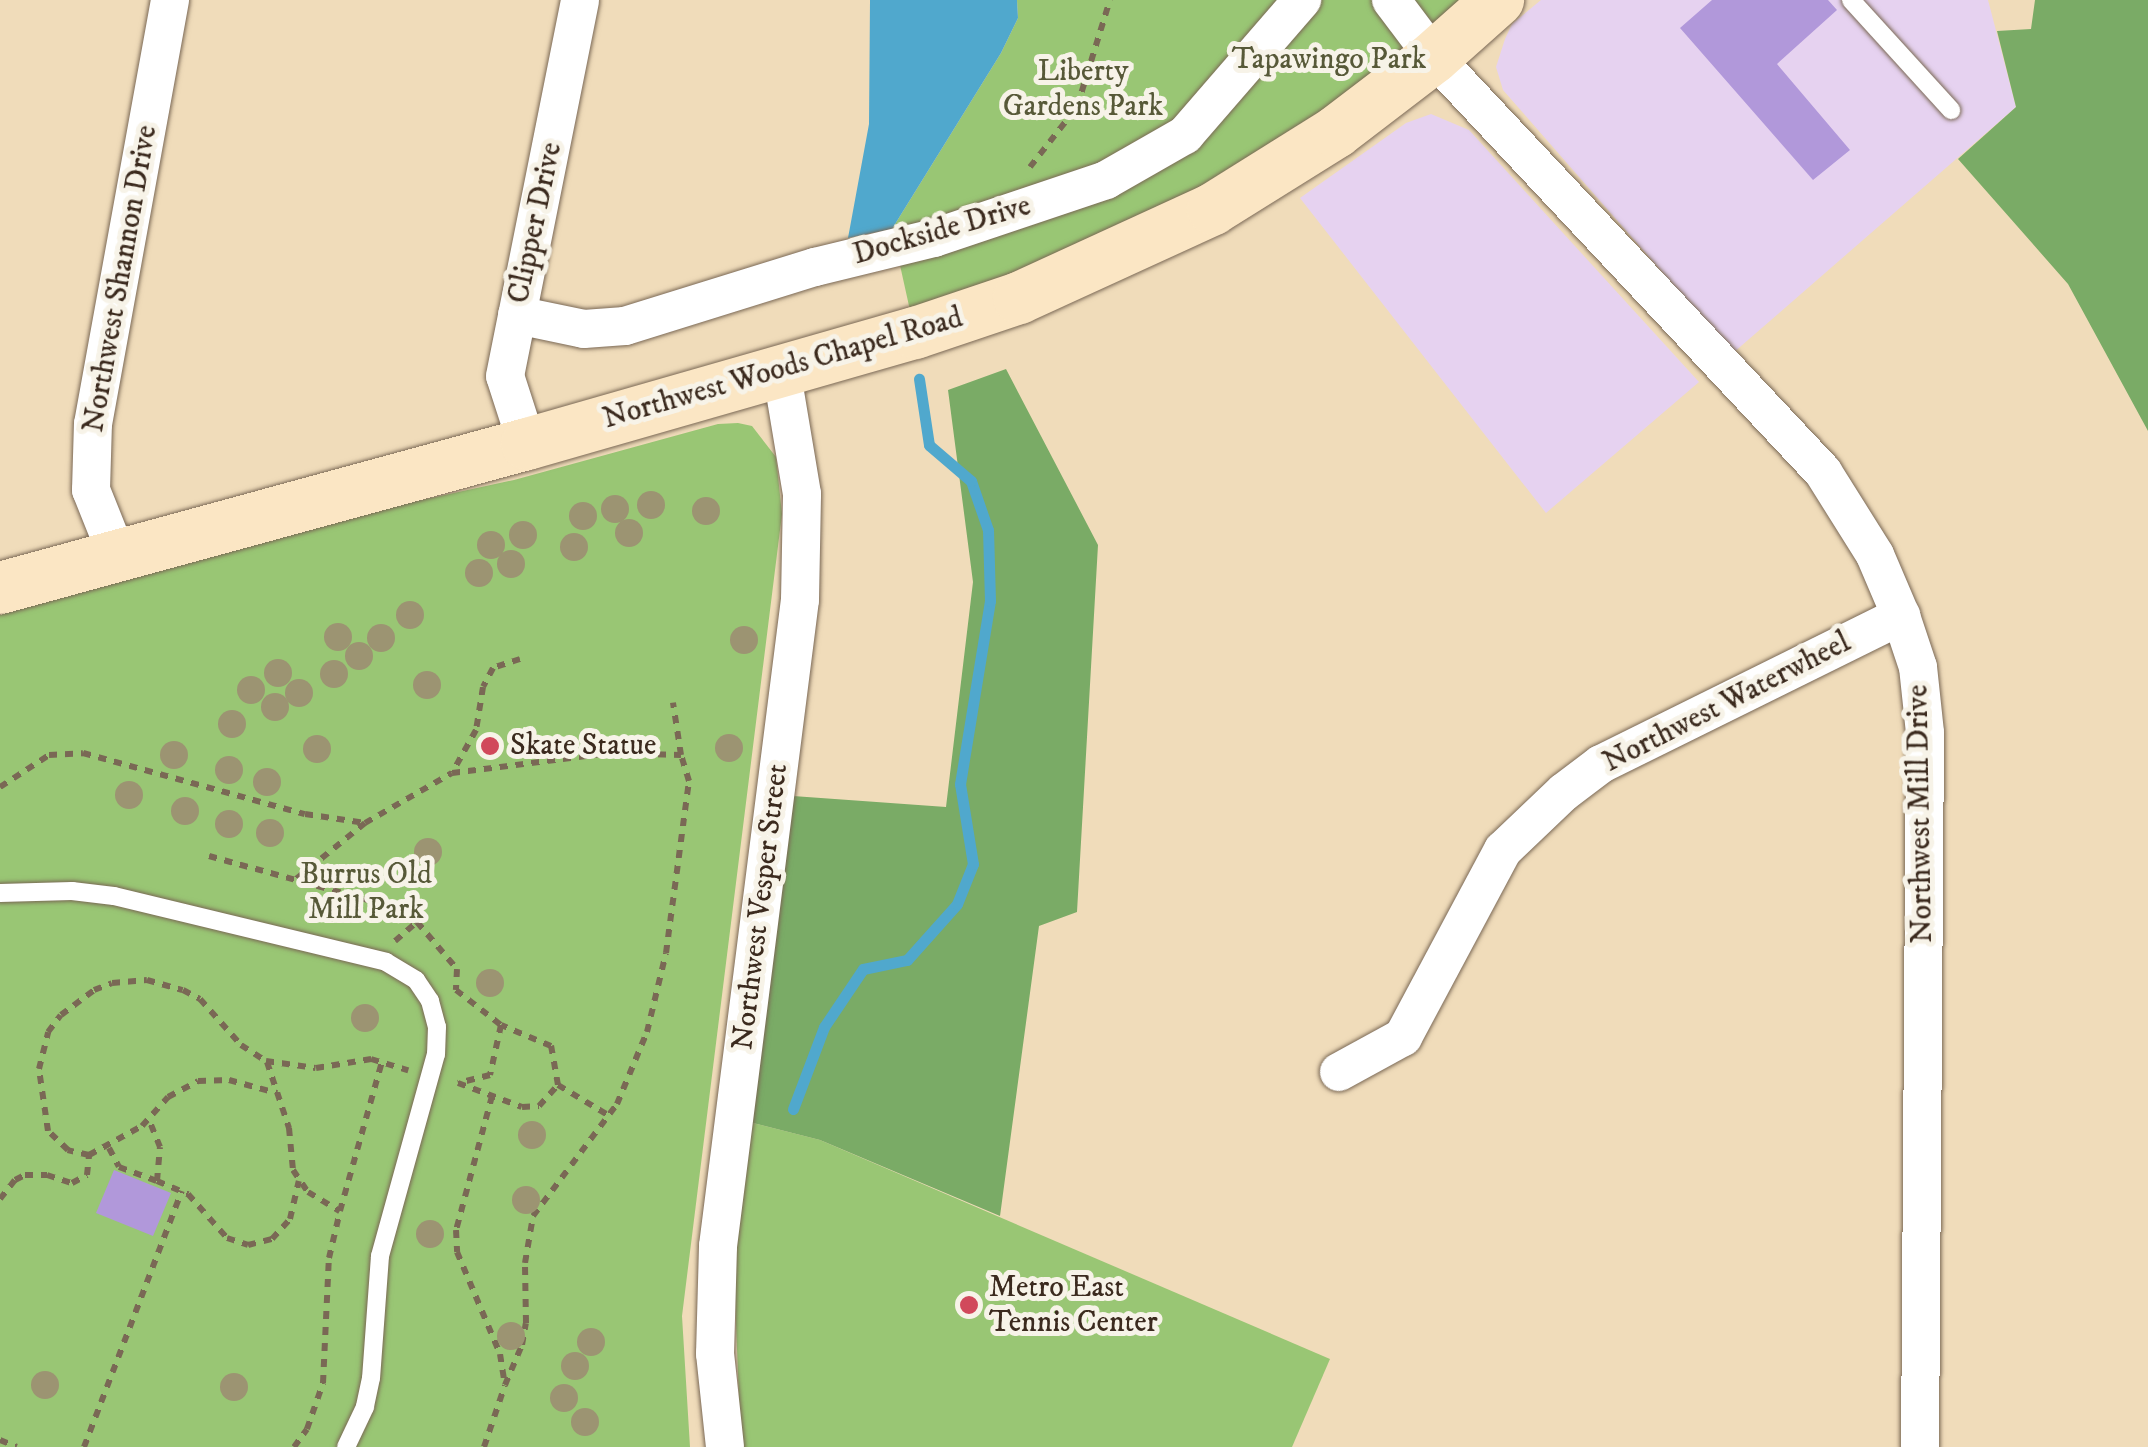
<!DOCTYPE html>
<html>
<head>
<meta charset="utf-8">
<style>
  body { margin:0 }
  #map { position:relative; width:2148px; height:1447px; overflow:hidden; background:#f0dcba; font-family:"IM FELL DW Pica",serif }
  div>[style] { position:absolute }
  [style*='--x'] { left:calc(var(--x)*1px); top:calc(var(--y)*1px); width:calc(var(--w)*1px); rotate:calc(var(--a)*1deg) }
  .built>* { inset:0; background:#e6d2f0 }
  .green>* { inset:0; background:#99c674 }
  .forest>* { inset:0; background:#7aab66 }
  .water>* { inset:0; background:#50a8cd }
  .stream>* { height:11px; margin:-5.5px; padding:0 5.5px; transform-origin:5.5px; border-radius:5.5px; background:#50a8cd }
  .building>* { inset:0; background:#b198da }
  .path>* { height:6px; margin-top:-3px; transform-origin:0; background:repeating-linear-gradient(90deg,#7a6855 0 8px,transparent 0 16px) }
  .roads { filter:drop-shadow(0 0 2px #7a6855) drop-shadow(0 0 2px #7a6855) }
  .lane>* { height:18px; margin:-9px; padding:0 9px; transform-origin:9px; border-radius:9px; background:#fff }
  .street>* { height:38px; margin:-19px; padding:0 19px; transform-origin:19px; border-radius:19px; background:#fff }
  .secondary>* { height:52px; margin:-26px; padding:0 26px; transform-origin:26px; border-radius:26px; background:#fbe6c4 }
  .trees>* { width:28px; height:28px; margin:-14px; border-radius:50%; background:#9c9472 }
  .dots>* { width:28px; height:28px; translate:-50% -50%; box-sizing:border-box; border:5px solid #f7f3e8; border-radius:50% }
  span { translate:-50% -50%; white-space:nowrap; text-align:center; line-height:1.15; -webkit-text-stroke:10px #f7f3e8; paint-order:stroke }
  .park-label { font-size:30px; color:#575938 }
  .street-label { font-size:30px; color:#3b2a1e }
  .poi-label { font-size:30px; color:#3b2a1e }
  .left { translate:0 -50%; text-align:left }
</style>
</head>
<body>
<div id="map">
  <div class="built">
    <div style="clip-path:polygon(1541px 0,1988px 0,2016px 107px,1733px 353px,1503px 90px,1496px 67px,1505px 39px,1512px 24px)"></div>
    <div style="clip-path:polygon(1431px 114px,1469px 130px,1699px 382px,1546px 513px,1300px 198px,1406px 123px)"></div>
  </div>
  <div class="green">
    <div style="clip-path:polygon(1017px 0,1502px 0,1336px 132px,915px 333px,892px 229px,1001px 53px,1018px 18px)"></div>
    <div style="clip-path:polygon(738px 423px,752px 426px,776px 457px,782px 514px,682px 1316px,690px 1447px,0 1447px,0 615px,325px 521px,514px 480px,718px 424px)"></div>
    <div style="clip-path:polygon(749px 1122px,820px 1140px,1330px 1359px,1292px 1447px,741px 1447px,733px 1251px)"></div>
  </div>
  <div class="forest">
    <div style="clip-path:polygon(2035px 0,2148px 0,2148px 431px,2068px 284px,1958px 159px,2016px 107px,1997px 31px,2031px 29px)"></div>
    <div style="clip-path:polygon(1006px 369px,1098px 545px,1077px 912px,1039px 926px,1000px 1216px,820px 1140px,749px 1122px,793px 796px,946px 807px,973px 582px,948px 390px)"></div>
  </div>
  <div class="water">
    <div style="clip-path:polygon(870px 0,1017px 0,1018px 18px,1001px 53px,892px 229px,848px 238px,869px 124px)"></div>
  </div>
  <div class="stream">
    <div style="--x:793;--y:1109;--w:88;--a:-69.3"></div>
    <div style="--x:824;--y:1027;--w:70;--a:-56.1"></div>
    <div style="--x:863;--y:969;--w:45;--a:-11.6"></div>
    <div style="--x:907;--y:960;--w:75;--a:-48.2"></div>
    <div style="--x:957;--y:904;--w:43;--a:-68.2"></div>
    <div style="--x:973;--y:864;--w:81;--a:-99.2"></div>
    <div style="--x:960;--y:784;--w:185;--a:-80.7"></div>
    <div style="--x:990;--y:601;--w:71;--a:-91.6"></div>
    <div style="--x:988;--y:530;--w:52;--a:-109.1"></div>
    <div style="--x:971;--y:481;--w:55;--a:-139.4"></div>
    <div style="--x:929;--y:445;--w:67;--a:-98.6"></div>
  </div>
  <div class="building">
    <div style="clip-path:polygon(1712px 0,1828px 0,1837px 10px,1777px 64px,1850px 150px,1813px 180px,1680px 28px)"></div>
    <div style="clip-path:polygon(114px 1170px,171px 1193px,153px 1236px,96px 1213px)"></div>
  </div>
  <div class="path">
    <div style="--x:1030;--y:167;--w:76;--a:-51.9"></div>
    <div style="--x:1077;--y:107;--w:112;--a:-72.9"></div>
    <div style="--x:520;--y:659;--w:28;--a:162"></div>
    <div style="--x:493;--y:668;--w:21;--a:118"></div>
    <div style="--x:483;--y:687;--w:44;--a:99.2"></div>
    <div style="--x:476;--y:730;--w:49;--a:119.2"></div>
    <div style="--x:452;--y:773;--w:159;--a:-7.2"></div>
    <div style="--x:610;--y:753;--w:71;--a:1.6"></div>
    <div style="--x:681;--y:755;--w:53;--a:-98.7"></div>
    <div style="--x:0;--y:787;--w:59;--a:-33.1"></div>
    <div style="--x:49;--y:755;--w:34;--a:-3"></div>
    <div style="--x:83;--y:753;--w:230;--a:15.4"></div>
    <div style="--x:305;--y:814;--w:61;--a:8.5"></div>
    <div style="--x:365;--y:823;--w:89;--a:140.9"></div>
    <div style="--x:365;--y:823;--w:100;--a:-29.9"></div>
    <div style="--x:209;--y:856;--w:198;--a:15.5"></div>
    <div style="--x:400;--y:909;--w:21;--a:37"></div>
    <div style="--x:395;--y:941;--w:29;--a:-41"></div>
    <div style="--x:417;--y:922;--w:62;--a:49.6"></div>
    <div style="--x:457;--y:969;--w:21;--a:93"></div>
    <div style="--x:456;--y:990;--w:57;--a:37.9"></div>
    <div style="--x:267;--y:1062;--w:70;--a:71.6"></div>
    <div style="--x:289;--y:1128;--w:42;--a:84.6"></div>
    <div style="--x:293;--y:1170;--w:27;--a:56"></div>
    <div style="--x:308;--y:1192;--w:37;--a:31"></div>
    <div style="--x:340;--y:1211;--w:155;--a:-74.3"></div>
    <div style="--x:558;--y:1085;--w:40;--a:-100"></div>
    <div style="--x:551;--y:1046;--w:54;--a:-157.2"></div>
    <div style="--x:501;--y:1025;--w:51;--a:102.4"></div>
    <div style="--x:490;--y:1075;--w:33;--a:166"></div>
    <div style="--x:458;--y:1083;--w:68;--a:20.6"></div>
    <div style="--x:522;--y:1107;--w:17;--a:-3"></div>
    <div style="--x:539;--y:1106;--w:28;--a:-48"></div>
    <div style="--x:558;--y:1085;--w:58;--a:31"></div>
    <div style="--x:492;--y:1096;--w:139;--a:105"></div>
    <div style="--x:456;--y:1230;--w:22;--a:87"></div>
    <div style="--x:457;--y:1252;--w:111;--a:67.1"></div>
    <div style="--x:500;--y:1354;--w:31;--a:81"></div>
    <div style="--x:505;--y:1385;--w:43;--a:-67"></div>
    <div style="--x:522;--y:1345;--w:22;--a:-80"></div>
    <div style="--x:526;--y:1323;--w:60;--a:-91"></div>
    <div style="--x:525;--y:1263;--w:48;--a:-80.3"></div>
    <div style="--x:533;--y:1216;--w:140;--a:-53.1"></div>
    <div style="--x:617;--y:1104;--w:78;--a:-67.4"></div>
    <div style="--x:647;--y:1032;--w:81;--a:-76.5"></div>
    <div style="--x:666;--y:953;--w:174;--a:-82.4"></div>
    <div style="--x:689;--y:781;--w:27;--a:-107"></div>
    <div style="--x:109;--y:1148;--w:21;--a:62"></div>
    <div style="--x:119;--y:1167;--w:40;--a:20.2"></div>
    <div style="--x:157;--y:1181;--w:34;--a:-85"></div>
    <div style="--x:160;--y:1147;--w:29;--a:-112"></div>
    <div style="--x:89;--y:1155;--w:60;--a:-28.7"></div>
    <div style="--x:142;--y:1126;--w:39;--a:-48"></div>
    <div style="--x:168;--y:1097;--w:34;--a:-28"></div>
    <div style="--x:198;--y:1081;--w:31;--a:-2"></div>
    <div style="--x:229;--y:1080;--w:50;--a:15.2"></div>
    <div style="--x:157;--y:1181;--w:34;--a:23"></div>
    <div style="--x:188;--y:1194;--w:59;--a:48.4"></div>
    <div style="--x:227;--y:1238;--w:22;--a:18"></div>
    <div style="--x:248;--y:1245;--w:25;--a:-14"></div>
    <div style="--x:272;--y:1239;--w:27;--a:-48"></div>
    <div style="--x:290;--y:1219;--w:39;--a:-77"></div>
    <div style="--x:0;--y:1199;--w:24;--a:-52"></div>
    <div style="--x:15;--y:1180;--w:11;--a:-27"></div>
    <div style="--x:25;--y:1175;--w:22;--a:0"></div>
    <div style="--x:47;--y:1175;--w:26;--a:18"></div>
    <div style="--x:72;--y:1183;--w:17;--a:-28"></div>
    <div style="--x:87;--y:1175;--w:20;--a:-84"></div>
    <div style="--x:89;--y:1155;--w:22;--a:-167"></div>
    <div style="--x:68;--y:1150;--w:28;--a:-136"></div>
    <div style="--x:48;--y:1131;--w:63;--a:-98.3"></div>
    <div style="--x:39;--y:1069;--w:38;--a:-76"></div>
    <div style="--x:48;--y:1032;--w:21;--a:-53"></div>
    <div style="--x:61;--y:1015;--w:41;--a:-37.1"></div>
    <div style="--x:94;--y:990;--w:19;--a:-21"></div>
    <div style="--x:112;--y:983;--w:35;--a:-5"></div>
    <div style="--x:147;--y:980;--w:37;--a:16"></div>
    <div style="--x:183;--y:990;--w:19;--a:28"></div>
    <div style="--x:200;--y:999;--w:62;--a:48.3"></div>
    <div style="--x:241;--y:1045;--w:30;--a:33"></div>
    <div style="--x:266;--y:1061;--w:50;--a:8"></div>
    <div style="--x:316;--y:1068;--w:56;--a:-9.3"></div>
    <div style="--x:371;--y:1059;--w:39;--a:17"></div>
    <div style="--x:0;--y:1440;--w:18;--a:22"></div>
    <div style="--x:84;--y:1447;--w:274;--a:-69.1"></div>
    <div style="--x:294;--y:1447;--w:22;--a:-54"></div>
    <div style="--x:307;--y:1429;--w:49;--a:-70.8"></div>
    <div style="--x:323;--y:1383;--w:125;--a:-87.3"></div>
    <div style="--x:329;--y:1258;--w:48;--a:-76.8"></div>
    <div style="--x:484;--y:1447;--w:65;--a:-71.3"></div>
  </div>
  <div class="roads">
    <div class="lane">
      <div style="--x:1851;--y:0;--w:149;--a:47.7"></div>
      <div style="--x:0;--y:893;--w:72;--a:-1.6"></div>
      <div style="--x:72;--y:891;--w:42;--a:6.8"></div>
      <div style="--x:114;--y:896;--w:280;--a:13.6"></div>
      <div style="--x:386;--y:962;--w:35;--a:31"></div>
      <div style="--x:416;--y:980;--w:25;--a:56"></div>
      <div style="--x:430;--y:1001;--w:27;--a:75"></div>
      <div style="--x:437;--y:1027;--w:27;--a:92"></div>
      <div style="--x:436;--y:1054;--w:210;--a:105.5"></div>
      <div style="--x:380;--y:1256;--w:122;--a:94.2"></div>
      <div style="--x:371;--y:1378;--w:30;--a:102"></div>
      <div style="--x:365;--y:1407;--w:44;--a:115.4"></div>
    </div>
    <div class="street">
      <div style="--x:1391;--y:0;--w:71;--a:53"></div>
      <div style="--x:1434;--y:57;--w:569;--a:46.85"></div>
      <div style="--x:1823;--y:472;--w:98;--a:57.9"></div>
      <div style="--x:1875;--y:555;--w:66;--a:66.9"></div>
      <div style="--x:1901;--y:616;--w:54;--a:71.6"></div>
      <div style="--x:1918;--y:667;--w:66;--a:83.9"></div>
      <div style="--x:1925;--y:733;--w:714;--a:90.4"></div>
      <div style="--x:517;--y:315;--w:68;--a:11.8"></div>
      <div style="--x:584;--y:329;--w:41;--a:-4.2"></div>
      <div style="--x:625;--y:326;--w:199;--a:-17.3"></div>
      <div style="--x:815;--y:267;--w:122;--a:-13.7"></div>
      <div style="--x:934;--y:238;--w:182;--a:-18.6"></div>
      <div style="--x:1106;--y:180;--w:91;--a:-29.7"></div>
      <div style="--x:1185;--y:135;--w:179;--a:-49.1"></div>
      <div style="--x:527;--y:444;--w:71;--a:-107.9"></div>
      <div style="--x:505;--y:376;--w:383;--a:-78.7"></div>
      <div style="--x:117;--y:555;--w:70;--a:-111.8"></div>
      <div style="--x:91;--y:490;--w:66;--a:-88.3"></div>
      <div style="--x:93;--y:424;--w:431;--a:-79.7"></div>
      <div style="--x:1339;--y:1072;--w:73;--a:-28.7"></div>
      <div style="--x:1403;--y:1037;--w:212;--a:-61.9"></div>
      <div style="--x:1503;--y:850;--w:84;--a:-43.6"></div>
      <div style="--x:1564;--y:792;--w:46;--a:-37.1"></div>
      <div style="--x:1601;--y:764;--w:335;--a:-26.3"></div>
      <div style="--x:725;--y:1447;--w:94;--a:-96.1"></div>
      <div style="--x:715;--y:1354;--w:108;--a:-88.4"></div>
      <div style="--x:718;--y:1246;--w:651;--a:-82.77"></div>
      <div style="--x:800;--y:600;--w:106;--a:-88.9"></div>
      <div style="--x:802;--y:494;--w:127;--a:-99.5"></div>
    </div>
    <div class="secondary">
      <div style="--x:0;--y:588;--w:546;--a:-15.28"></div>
      <div style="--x:527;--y:444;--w:404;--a:-16"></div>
      <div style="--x:915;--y:333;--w:110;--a:-18.6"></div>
      <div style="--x:1019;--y:298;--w:213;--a:-24.6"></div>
      <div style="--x:1213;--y:209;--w:145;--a:-32"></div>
      <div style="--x:1336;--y:132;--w:123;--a:-37.4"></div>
      <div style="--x:1434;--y:57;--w:86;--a:-41.7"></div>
    </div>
  </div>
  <div class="trees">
    <div style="left:651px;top:505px"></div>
    <div style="left:615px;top:509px"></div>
    <div style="left:706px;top:511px"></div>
    <div style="left:583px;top:516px"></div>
    <div style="left:629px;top:533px"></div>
    <div style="left:523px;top:535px"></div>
    <div style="left:491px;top:545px"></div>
    <div style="left:574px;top:547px"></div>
    <div style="left:511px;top:564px"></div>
    <div style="left:479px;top:573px"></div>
    <div style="left:410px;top:615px"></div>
    <div style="left:338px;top:637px"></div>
    <div style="left:381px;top:638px"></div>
    <div style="left:744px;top:640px"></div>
    <div style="left:359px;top:656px"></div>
    <div style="left:278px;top:673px"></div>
    <div style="left:334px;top:674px"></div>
    <div style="left:427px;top:685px"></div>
    <div style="left:251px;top:690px"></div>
    <div style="left:299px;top:693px"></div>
    <div style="left:275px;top:707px"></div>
    <div style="left:232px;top:724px"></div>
    <div style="left:729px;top:748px"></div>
    <div style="left:317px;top:749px"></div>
    <div style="left:174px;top:755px"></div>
    <div style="left:229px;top:770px"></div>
    <div style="left:267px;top:782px"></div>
    <div style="left:129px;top:795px"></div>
    <div style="left:185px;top:811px"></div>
    <div style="left:229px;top:824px"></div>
    <div style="left:270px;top:833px"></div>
    <div style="left:428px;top:852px"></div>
    <div style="left:490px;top:983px"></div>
    <div style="left:365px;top:1018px"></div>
    <div style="left:532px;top:1135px"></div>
    <div style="left:526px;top:1200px"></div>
    <div style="left:430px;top:1234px"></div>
    <div style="left:511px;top:1336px"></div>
    <div style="left:591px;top:1342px"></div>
    <div style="left:575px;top:1366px"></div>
    <div style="left:45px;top:1385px"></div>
    <div style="left:234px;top:1387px"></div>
    <div style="left:564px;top:1398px"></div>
    <div style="left:585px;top:1422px"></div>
  </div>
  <div class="dots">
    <div style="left:490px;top:746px;background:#d1495b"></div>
    <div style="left:969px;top:1305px;background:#d1495b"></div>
  </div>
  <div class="park-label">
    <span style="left:1329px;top:60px">Tapawingo Park</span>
    <span style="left:1083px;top:89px">Liberty<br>Gardens Park</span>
    <span style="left:366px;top:892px">Burrus Old<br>Mill Park</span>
  </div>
  <div class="street-label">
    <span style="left:536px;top:223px;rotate:-78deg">Clipper Drive</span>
    <span style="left:942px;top:231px;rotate:-16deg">Dockside Drive</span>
    <span style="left:121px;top:279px;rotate:-80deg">Northwest Shannon Drive</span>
    <span style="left:783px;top:369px;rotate:-16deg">Northwest Woods Chapel Road</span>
    <span style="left:1727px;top:703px;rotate:-27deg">Northwest Waterwheel</span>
    <span style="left:1921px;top:814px;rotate:-91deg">Northwest Mill Drive</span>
    <span style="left:761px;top:907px;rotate:-83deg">Northwest Vesper Street</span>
  </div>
  <div class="poi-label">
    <span class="left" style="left:510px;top:746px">Skate Statue</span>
    <span class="left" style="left:989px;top:1305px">Metro East<br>Tennis Center</span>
  </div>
</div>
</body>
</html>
